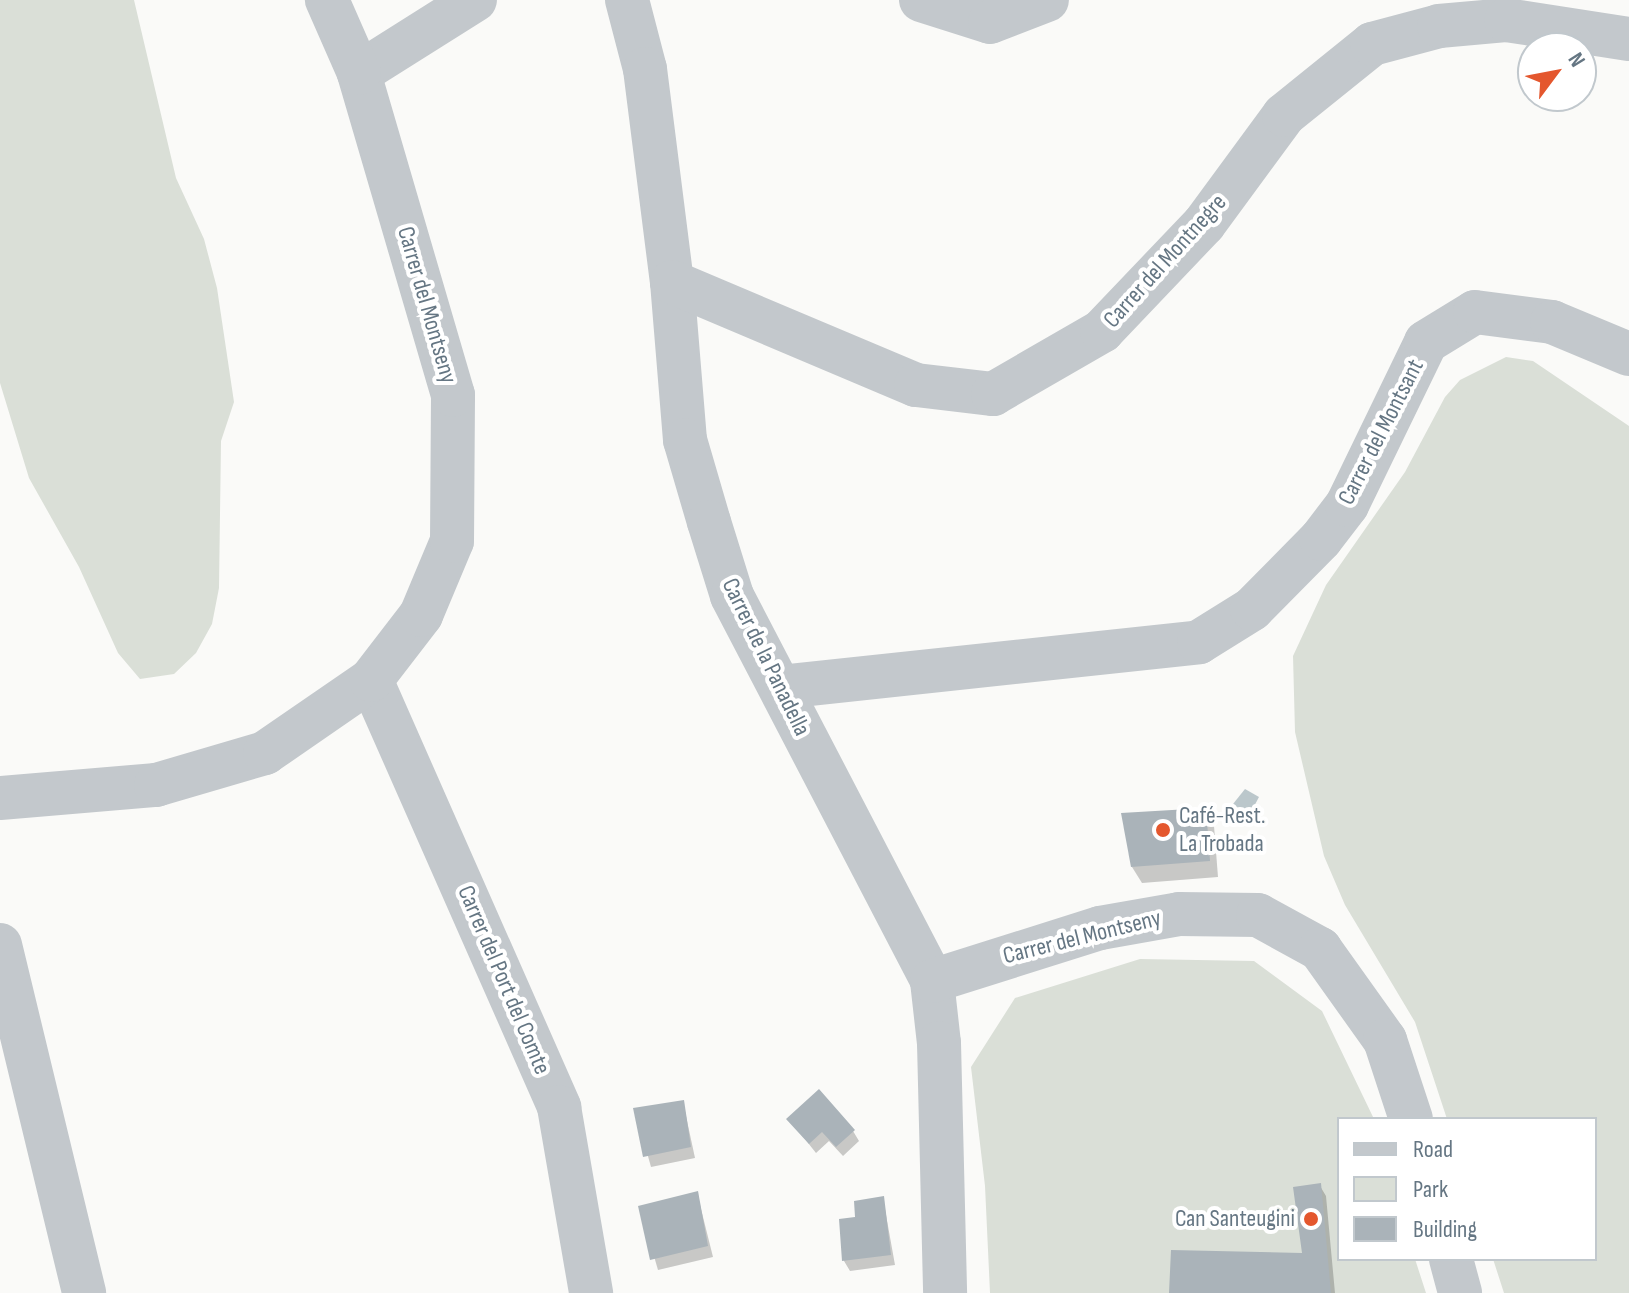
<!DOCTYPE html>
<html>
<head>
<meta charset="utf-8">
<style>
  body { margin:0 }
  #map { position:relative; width:1629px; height:1293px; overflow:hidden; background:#fafaf8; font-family:"Sofia Sans Condensed",sans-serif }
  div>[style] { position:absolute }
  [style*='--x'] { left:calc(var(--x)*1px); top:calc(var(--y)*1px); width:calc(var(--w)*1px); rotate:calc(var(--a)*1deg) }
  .green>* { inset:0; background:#dadfd7 }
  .water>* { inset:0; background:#bbc7cb }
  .shadow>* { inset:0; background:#0003 }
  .building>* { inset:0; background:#aab3b9 }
  .minor>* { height:44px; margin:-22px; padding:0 22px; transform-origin:22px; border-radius:22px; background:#c3c8cc }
  .dots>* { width:22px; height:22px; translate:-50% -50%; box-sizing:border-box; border:4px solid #fff; border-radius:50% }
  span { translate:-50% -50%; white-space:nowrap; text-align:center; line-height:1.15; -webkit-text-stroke:8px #fff; paint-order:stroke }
  .street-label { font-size:24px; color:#657683 }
  .poi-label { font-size:24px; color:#657683 }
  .left { translate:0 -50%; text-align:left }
  .right { translate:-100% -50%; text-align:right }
  .legend { position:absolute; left:1337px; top:1117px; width:260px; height:144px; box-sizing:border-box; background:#fff; border:2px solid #c1c8cd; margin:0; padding:10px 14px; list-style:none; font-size:24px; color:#657683 }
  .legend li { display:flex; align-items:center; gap:16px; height:40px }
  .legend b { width:40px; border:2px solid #c1c8cd }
  .north { position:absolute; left:1517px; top:32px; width:80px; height:80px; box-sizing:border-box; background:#fff; border:2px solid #c1c8cd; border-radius:50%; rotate:58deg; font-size:22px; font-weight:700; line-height:32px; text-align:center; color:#657683 }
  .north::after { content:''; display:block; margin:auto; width:28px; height:36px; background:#e4572e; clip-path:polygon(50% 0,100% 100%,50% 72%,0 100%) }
</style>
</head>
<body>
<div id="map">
  <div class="green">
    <div style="clip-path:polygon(0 0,134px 0,176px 178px,204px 239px,217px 288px,234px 402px,221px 441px,219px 588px,212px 624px,196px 653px,174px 674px,140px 679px,118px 653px,79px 567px,29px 478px,0 383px)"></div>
    <div style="clip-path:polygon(1506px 357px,1533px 361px,1629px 426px,1629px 1293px,1504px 1293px,1493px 1259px,1595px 1259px,1595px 1119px,1447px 1119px,1415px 1022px,1345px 905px,1324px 856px,1295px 732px,1293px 656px,1326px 585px,1405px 472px,1445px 397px,1460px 380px)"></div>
    <div style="clip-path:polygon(1140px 959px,1254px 961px,1322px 1011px,1374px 1119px,1339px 1119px,1339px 1259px,1415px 1259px,1426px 1293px,990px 1293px,985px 1186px,971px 1067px,1015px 998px)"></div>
  </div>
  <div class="water">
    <div style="clip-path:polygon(1245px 789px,1259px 797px,1244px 825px,1221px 819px)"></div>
  </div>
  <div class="shadow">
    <div style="clip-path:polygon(1204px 810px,1214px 826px,1218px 877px,1142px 883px,1132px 867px)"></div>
    <div style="clip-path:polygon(683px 1102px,695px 1158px,651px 1167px,635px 1110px)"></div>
    <div style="clip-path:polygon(789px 1119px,853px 1131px,859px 1141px,843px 1156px,829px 1141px,816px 1153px)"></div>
    <div style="clip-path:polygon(1320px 1186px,1326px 1196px,1335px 1293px,1171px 1293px,1305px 1255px)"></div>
    <div style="clip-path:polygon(697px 1193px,713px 1257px,658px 1270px,640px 1208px)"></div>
    <div style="clip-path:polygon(883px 1198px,895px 1265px,850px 1271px,844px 1261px,841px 1221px,857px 1219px)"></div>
  </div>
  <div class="building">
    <div style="clip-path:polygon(1206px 808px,1210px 861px,1131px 867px,1121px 813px)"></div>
    <div style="clip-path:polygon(819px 1089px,855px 1130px,836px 1147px,822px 1132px,809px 1144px,786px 1119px)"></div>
    <div style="clip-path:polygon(684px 1100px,691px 1147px,643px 1157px,633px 1108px)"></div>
    <div style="clip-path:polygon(1321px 1183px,1331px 1293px,1169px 1293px,1171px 1250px,1302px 1253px,1293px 1187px)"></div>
    <div style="clip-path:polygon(698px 1191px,708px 1246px,650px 1260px,638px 1206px)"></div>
    <div style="clip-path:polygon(884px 1196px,891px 1255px,842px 1261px,839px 1219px,855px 1217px,854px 1201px)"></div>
  </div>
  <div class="minor">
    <div style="--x:627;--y:0;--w:71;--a:75.4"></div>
    <div style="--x:645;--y:69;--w:215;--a:82.8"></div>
    <div style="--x:672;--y:282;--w:159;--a:85.3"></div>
    <div style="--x:685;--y:440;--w:85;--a:73.7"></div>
    <div style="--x:709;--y:522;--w:77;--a:72.7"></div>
    <div style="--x:732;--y:596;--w:434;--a:62.5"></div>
    <div style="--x:932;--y:981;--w:62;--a:83.6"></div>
    <div style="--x:939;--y:1043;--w:250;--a:88.6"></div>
    <div style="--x:921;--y:0;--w:72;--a:17.7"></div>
    <div style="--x:990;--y:22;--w:61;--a:-21.1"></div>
    <div style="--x:359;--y:73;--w:137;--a:-32.2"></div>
    <div style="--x:672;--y:282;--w:265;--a:22.9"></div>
    <div style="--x:916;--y:385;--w:78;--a:6.7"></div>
    <div style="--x:993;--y:394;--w:126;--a:-30"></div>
    <div style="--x:1102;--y:331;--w:148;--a:-46.4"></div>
    <div style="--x:1204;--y:224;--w:135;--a:-53.7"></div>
    <div style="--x:1284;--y:115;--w:113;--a:-38.9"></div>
    <div style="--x:1372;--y:44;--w:69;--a:-15"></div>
    <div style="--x:1439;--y:26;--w:67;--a:-5.1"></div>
    <div style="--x:1506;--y:20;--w:124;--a:8.8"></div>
    <div style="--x:371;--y:680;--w:467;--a:66.2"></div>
    <div style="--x:559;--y:1107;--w:189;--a:80.2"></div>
    <div style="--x:781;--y:687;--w:420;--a:-6.1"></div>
    <div style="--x:1199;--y:642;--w:62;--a:-31.9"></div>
    <div style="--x:1252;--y:609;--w:98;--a:-45.4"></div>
    <div style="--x:1321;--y:539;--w:43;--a:-52.6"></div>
    <div style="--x:1347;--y:505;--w:181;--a:-64.1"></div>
    <div style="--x:1426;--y:342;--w:57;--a:-31.5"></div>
    <div style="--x:1475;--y:312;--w:78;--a:7.4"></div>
    <div style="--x:1552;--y:322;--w:83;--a:22.6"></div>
    <div style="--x:0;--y:798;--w:157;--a:-4.8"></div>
    <div style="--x:156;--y:785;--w:114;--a:-16.4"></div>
    <div style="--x:265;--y:753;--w:129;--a:-34.6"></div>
    <div style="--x:371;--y:680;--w:82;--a:-52.4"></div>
    <div style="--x:421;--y:615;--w:80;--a:-67.3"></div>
    <div style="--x:452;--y:541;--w:146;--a:-89.6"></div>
    <div style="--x:453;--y:395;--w:335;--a:-106.3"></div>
    <div style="--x:359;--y:73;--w:80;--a:-113.7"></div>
    <div style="--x:0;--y:945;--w:358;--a:76.4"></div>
    <div style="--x:932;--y:981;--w:176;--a:-17.5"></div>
    <div style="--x:1100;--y:928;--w:80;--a:-10"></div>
    <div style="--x:1179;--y:914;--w:79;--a:0.7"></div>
    <div style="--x:1258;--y:915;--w:71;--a:28.7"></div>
    <div style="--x:1320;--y:949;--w:112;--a:54.5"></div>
    <div style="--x:1385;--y:1040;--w:83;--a:71.8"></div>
    <div style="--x:1451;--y:1259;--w:35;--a:75"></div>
  </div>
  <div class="dots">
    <div style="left:1163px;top:830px;background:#e4572e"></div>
    <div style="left:1311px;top:1219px;background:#e4572e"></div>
  </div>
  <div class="street-label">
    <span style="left:1165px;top:261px;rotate:-48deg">Carrer del Montnegre</span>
    <span style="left:427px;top:305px;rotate:74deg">Carrer del Montseny</span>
    <span style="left:1381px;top:432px;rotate:-63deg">Carrer del Montsant</span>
    <span style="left:766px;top:657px;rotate:64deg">Carrer de la Panadella</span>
    <span style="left:1082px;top:937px;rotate:-14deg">Carrer del Montseny</span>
    <span style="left:504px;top:980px;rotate:67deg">Carrer del Port del Comte</span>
  </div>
  <div class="poi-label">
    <span class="left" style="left:1179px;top:830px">Café-Rest.<br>La Trobada</span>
    <span class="right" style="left:1295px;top:1219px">Can Santeugini</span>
  </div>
  <ul class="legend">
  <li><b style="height:10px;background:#c3c8cc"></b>Road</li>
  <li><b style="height:22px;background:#dadfd7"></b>Park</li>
  <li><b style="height:22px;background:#aab3b9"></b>Building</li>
  </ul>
  <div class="north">N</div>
</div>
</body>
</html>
